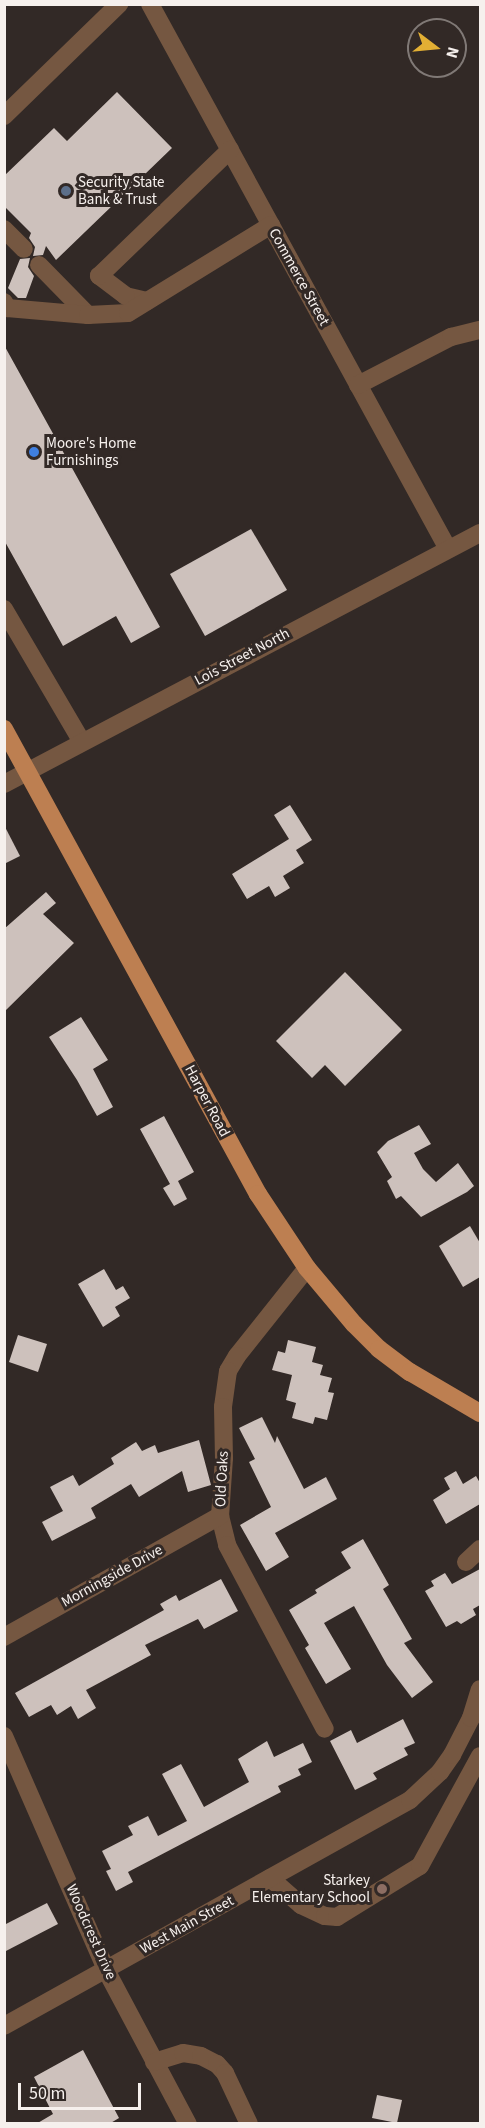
<!DOCTYPE html>
<html>
<head>
<meta charset="utf-8">
<style>
  body { margin:0 }
  #map { position:relative; width:485px; height:2128px; overflow:hidden; background:#322926; font-family:"Source Sans 3",sans-serif }
  div>[style] { position:absolute }
  [style*='--x'] { left:calc(var(--x)*1px); top:calc(var(--y)*1px); width:calc(var(--w)*1px); rotate:calc(var(--a)*1deg) }
  .building>* { inset:0; background:#cdc1bc }
  .minor>* { height:18px; margin:-9px; padding:0 9px; transform-origin:9px; border-radius:9px; background:#755741 }
  .major>* { height:18px; margin:-9px; padding:0 9px; transform-origin:9px; border-radius:9px; background:#bd7f51 }
  .dots>* { width:16px; height:16px; translate:-50% -50%; box-sizing:border-box; border:3px solid #322926; border-radius:50% }
  span { translate:-50% -50%; white-space:nowrap; text-align:center; line-height:1.15; -webkit-text-stroke:6px #322926; paint-order:stroke }
  .poi-label { font-size:15px; color:#f6f0ed }
  .left { translate:0 -50%; text-align:left }
  .right { translate:-100% -50%; text-align:right }
  .street-label { font-size:15px; color:#f6f0ed }
  .frame { position:absolute; inset:0; border:6px solid #f6f0ed; pointer-events:none }
  .north { position:absolute; left:407px; top:18px; width:60px; height:60px; box-sizing:border-box; background:#322926; border:2px solid #807976; border-radius:50%; rotate:106deg; font-size:16px; font-weight:700; line-height:24px; text-align:center; color:#f6f0ed }
  .north::after { content:''; display:block; margin:auto; width:21px; height:27px; background:#e2af34; clip-path:polygon(50% 0,100% 100%,50% 72%,0 100%) }
  .scale { position:absolute; left:18px; top:2083px; width:123px; height:27px; box-sizing:border-box; border:3px solid #f6f0ed; border-top:0; padding-left:8px; font-size:18px; line-height:21px; white-space:nowrap; color:#f6f0ed; -webkit-text-stroke:4px #322926; paint-order:stroke }
</style>
</head>
<body>
<div id="map">
  <div class="building">
    <div style="clip-path:polygon(117px 92px,172px 148px,56px 260px,46px 246px,43px 255px,33px 256px,35px 247px,29px 238px,31px 233px,4px 206px,4px 176px,54px 128px,67px 141px)"></div>
    <div style="clip-path:polygon(30px 258px,28px 267px,34px 276px,26px 298px,18px 298px,8px 288px,20px 259px)"></div>
    <div style="clip-path:polygon(4px 345px,160px 627px,131px 643px,116px 616px,63px 646px,4px 540px)"></div>
    <div style="clip-path:polygon(251px 529px,287px 590px,205px 636px,170px 574px)"></div>
    <div style="clip-path:polygon(290px 805px,312px 840px,296px 850px,304px 863px,283px 876px,290px 888px,275px 897px,269px 886px,247px 899px,232px 874px,289px 839px,274px 815px)"></div>
    <div style="clip-path:polygon(4px 825px,20px 856px,4px 864px)"></div>
    <div style="clip-path:polygon(46px 892px,56px 903px,43px 914px,74px 943px,4px 1012px,4px 929px)"></div>
    <div style="clip-path:polygon(345px 972px,402px 1030px,345px 1086px,325px 1065px,312px 1078px,276px 1041px)"></div>
    <div style="clip-path:polygon(81px 1017px,108px 1060px,93px 1069px,113px 1107px,97px 1116px,77px 1080px,49px 1037px)"></div>
    <div style="clip-path:polygon(164px 1116px,194px 1172px,178px 1181px,187px 1199px,174px 1206px,163px 1188px,170px 1184px,140px 1129px)"></div>
    <div style="clip-path:polygon(419px 1125px,431px 1144px,414px 1153px,423px 1169px,436px 1182px,458px 1163px,474px 1186px,467px 1192px,421px 1217px,401px 1196px,396px 1199px,387px 1181px,392px 1177px,377px 1152px,388px 1141px)"></div>
    <div style="clip-path:polygon(470px 1226px,480px 1243px,480px 1277px,463px 1287px,439px 1246px)"></div>
    <div style="clip-path:polygon(104px 1269px,116px 1290px,123px 1286px,130px 1298px,115px 1307px,120px 1316px,103px 1327px,78px 1284px)"></div>
    <div style="clip-path:polygon(18px 1335px,47px 1344px,38px 1372px,9px 1362px)"></div>
    <div style="clip-path:polygon(288px 1340px,316px 1347px,312px 1362px,323px 1365px,320px 1375px,332px 1378px,328px 1392px,334px 1393px,327px 1420px,315px 1417px,313px 1424px,292px 1418px,296px 1403px,286px 1400px,292px 1375px,272px 1370px,278px 1351px,285px 1353px)"></div>
    <div style="clip-path:polygon(262px 1417px,275px 1443px,277px 1436px,304px 1489px,326px 1477px,337px 1499px,275px 1533px,289px 1557px,266px 1571px,240px 1525px,271px 1507px,249px 1462px,255px 1459px,239px 1428px)"></div>
    <div style="clip-path:polygon(199px 1440px,211px 1485px,188px 1492px,182px 1471px,139px 1497px,131px 1484px,91px 1508px,96px 1518px,52px 1541px,42px 1522px,63px 1511px,50px 1487px,73px 1475px,79px 1486px,114px 1464px,111px 1458px,136px 1442px,142px 1451px,155px 1445px,158px 1453px)"></div>
    <div style="clip-path:polygon(456px 1471px,463px 1484px,476px 1476px,480px 1483px,480px 1504px,446px 1524px,433px 1500px,450px 1489px,444px 1478px)"></div>
    <div style="clip-path:polygon(363px 1539px,389px 1585px,383px 1589px,412px 1639px,404px 1643px,433px 1682px,412px 1698px,387px 1665px,354px 1606px,324px 1623px,351px 1669px,326px 1684px,305px 1648px,309px 1645px,289px 1610px,317px 1593px,315px 1590px,351px 1568px,341px 1552px)"></div>
    <div style="clip-path:polygon(480px 1569px,480px 1605px,473px 1609px,476px 1615px,461px 1624px,457px 1621px,446px 1627px,425px 1591px,434px 1586px,431px 1581px,445px 1573px,452px 1584px)"></div>
    <div style="clip-path:polygon(221px 1579px,238px 1611px,204px 1629px,198px 1619px,145px 1645px,151px 1655px,86px 1690px,96px 1708px,78px 1719px,71px 1706px,57px 1715px,51px 1705px,29px 1717px,15px 1693px,164px 1610px,160px 1604px,176px 1595px,179px 1601px)"></div>
    <div style="clip-path:polygon(403px 1719px,415px 1743px,404px 1748px,408px 1755px,373px 1773px,377px 1779px,355px 1790px,330px 1741px,351px 1730px,357px 1743px)"></div>
    <div style="clip-path:polygon(267px 1741px,274px 1757px,303px 1743px,312px 1762px,298px 1769px,301px 1775px,278px 1786px,281px 1792px,128px 1872px,133px 1882px,116px 1891px,106px 1871px,111px 1869px,102px 1851px,133px 1835px,128px 1826px,148px 1816px,158px 1836px,187px 1821px,162px 1774px,181px 1764px,204px 1807px,249px 1782px,238px 1759px)"></div>
    <div style="clip-path:polygon(47px 1903px,58px 1924px,4px 1952px,4px 1925px)"></div>
    <div style="clip-path:polygon(83px 2050px,119px 2118px,109px 2124px,36px 2124px,53px 2114px,34px 2077px)"></div>
    <div style="clip-path:polygon(377px 2095px,402px 2100px,397px 2123px,372px 2118px)"></div>
  </div>
  <div class="minor">
    <div style="--x:150;--y:4;--w:621;--a:61.33"></div>
    <div style="--x:4;--y:116;--w:161;--a:-44.2"></div>
    <div style="--x:4;--y:229;--w:28;--a:45"></div>
    <div style="--x:39;--y:265;--w:70;--a:45.6"></div>
    <div style="--x:147;--y:301;--w:22;--a:-167"></div>
    <div style="--x:126;--y:296;--w:34;--a:-143"></div>
    <div style="--x:99;--y:276;--w:182;--a:-43.9"></div>
    <div style="--x:4;--y:302;--w:7;--a:63"></div>
    <div style="--x:7;--y:308;--w:81;--a:4.9"></div>
    <div style="--x:88;--y:315;--w:40;--a:-2.9"></div>
    <div style="--x:128;--y:313;--w:168;--a:-31.6"></div>
    <div style="--x:358;--y:385;--w:105;--a:-27.3"></div>
    <div style="--x:451;--y:337;--w:30;--a:-14"></div>
    <div style="--x:4;--y:609;--w:154;--a:59.6"></div>
    <div style="--x:4;--y:784;--w:538;--a:-27.8"></div>
    <div style="--x:307;--y:1268;--w:112;--a:128.5"></div>
    <div style="--x:237;--y:1356;--w:17;--a:121"></div>
    <div style="--x:228;--y:1371;--w:36;--a:98"></div>
    <div style="--x:223;--y:1407;--w:51;--a:88.9"></div>
    <div style="--x:224;--y:1458;--w:58;--a:93.9"></div>
    <div style="--x:220;--y:1516;--w:30;--a:76"></div>
    <div style="--x:227;--y:1545;--w:208;--a:62"></div>
    <div style="--x:466;--y:1562;--w:19;--a:-43"></div>
    <div style="--x:4;--y:1637;--w:248;--a:-29.3"></div>
    <div style="--x:4;--y:1736;--w:255;--a:66.4"></div>
    <div style="--x:106;--y:1970;--w:174;--a:62"></div>
    <div style="--x:270;--y:1878;--w:41;--a:41.1"></div>
    <div style="--x:301;--y:1905;--w:26;--a:25"></div>
    <div style="--x:325;--y:1916;--w:12;--a:5"></div>
    <div style="--x:337;--y:1917;--w:97;--a:-31.6"></div>
    <div style="--x:420;--y:1866;--w:125;--a:-61.4"></div>
    <div style="--x:4;--y:2026;--w:465;--a:-29.1"></div>
    <div style="--x:410;--y:1800;--w:41;--a:-43"></div>
    <div style="--x:440;--y:1772;--w:21;--a:-55"></div>
    <div style="--x:452;--y:1755;--w:42;--a:-62.8"></div>
    <div style="--x:471;--y:1718;--w:30;--a:-73"></div>
    <div style="--x:154;--y:2062;--w:30;--a:-17"></div>
    <div style="--x:183;--y:2053;--w:18;--a:9"></div>
    <div style="--x:201;--y:2056;--w:18;--a:27"></div>
    <div style="--x:217;--y:2064;--w:12;--a:48"></div>
    <div style="--x:225;--y:2073;--w:56;--a:64.8"></div>
  </div>
  <div class="major">
    <div style="--x:4;--y:729;--w:530;--a:61.36"></div>
    <div style="--x:258;--y:1194;--w:89;--a:56.5"></div>
    <div style="--x:307;--y:1268;--w:73;--a:50"></div>
    <div style="--x:354;--y:1324;--w:35;--a:45"></div>
    <div style="--x:379;--y:1349;--w:39;--a:37"></div>
    <div style="--x:410;--y:1372;--w:81;--a:30.4"></div>
  </div>
  <div class="dots">
    <div style="left:66px;top:191px;background:#5c6f8a"></div>
    <div style="left:34px;top:452px;background:#3f7fe0"></div>
    <div style="left:382px;top:1889px;background:#8d6e63"></div>
  </div>
  <div class="poi-label">
    <span class="left" style="left:78px;top:191px">Security State<br>Bank &amp; Trust</span>
    <span class="left" style="left:46px;top:452px">Moore's Home<br>Furnishings</span>
    <span class="right" style="left:370px;top:1889px">Starkey<br>Elementary School</span>
  </div>
  <div class="street-label">
    <span style="left:299px;top:277px;rotate:61deg">Commerce Street</span>
    <span style="left:242px;top:657px;rotate:-28deg">Lois Street North</span>
    <span style="left:207px;top:1101px;rotate:62deg">Harper Road</span>
    <span style="left:222px;top:1479px;rotate:-87deg">Old Oaks</span>
    <span style="left:112px;top:1576px;rotate:-29deg">Morningside Drive</span>
    <span style="left:187px;top:1925px;rotate:-29deg">West Main Street</span>
    <span style="left:91px;top:1932px;rotate:66deg">Woodcrest Drive</span>
  </div>
  <div class="frame"></div>
  <div class="north">N</div>
  <div class="scale">50 m</div>
</div>
</body>
</html>
